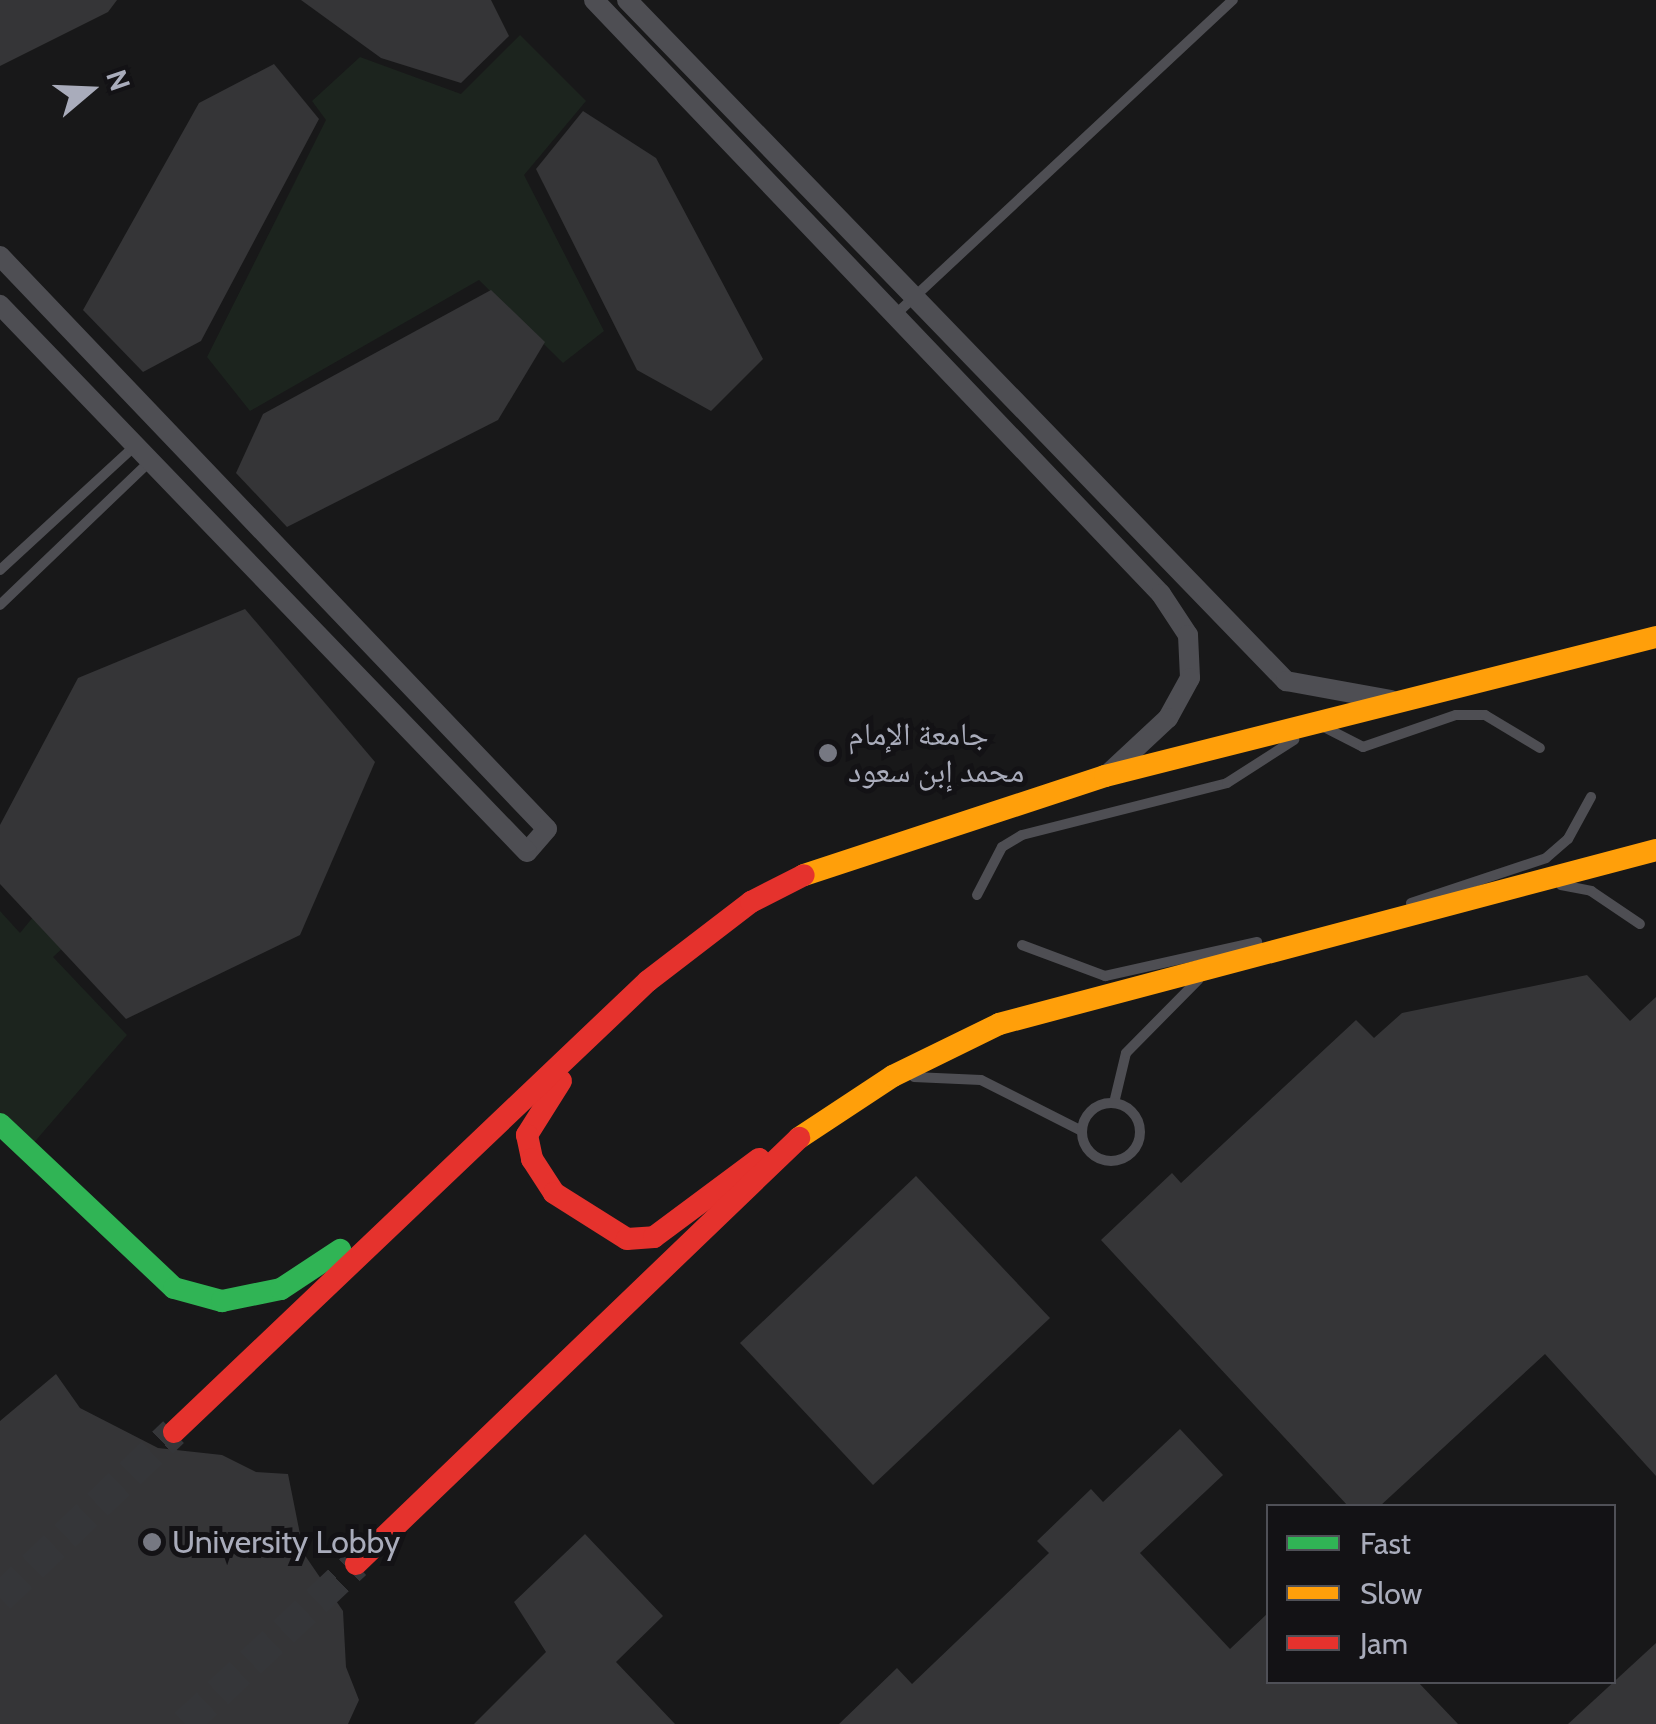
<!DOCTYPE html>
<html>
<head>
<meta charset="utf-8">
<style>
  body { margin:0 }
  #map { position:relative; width:1656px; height:1724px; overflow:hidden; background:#181819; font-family:Cabin,"Noto Naskh Arabic",sans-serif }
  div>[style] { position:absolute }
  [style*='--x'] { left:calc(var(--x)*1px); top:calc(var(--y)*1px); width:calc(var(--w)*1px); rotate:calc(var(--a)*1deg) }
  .green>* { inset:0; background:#1c241e }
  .building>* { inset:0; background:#353537 }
  .secondary-tunnel>* { height:30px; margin-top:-15px; transform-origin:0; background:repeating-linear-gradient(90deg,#353639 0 30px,transparent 0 45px) }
  .lane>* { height:10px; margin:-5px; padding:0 5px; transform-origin:5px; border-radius:5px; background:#4e4e53 }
  .lane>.ring { margin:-5px; padding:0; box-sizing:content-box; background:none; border:10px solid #4e4e53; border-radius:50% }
  .street>* { height:20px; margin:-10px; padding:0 10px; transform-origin:10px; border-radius:10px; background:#4e4e53 }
  .fast>* { height:22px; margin:-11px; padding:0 11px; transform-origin:11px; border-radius:11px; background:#30b455 }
  .slow>* { height:22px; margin:-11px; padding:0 11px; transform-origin:11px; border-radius:11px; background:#ff9f0a }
  .jam>* { height:22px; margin:-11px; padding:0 11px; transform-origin:11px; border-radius:11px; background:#e5322d }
  .dots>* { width:28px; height:28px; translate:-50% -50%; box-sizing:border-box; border:5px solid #131215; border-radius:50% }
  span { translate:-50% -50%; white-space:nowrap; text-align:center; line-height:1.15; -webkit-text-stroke:10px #131215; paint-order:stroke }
  .poi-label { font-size:32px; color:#a9acbb }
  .left { translate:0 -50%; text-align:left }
  .legend { position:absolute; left:1266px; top:1504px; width:350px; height:180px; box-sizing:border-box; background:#131215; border:2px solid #4f5057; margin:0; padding:12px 18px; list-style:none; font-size:30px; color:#a9acbb }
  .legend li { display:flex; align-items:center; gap:20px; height:50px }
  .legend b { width:50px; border:2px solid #4f5057 }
  .north { position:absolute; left:40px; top:40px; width:100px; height:100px; -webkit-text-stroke:8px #131215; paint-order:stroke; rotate:71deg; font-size:28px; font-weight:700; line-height:40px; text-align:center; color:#a9acbb }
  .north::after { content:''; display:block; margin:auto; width:35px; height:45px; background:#a9acbb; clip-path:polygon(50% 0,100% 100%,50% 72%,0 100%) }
</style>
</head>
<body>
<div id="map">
  <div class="green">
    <div style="clip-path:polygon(520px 35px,586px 101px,524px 175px,604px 331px,563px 363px,479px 280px,250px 411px,207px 357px,326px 120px,312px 101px,360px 57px,461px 94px)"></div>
    <div style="clip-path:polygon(136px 792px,137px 880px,53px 957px,127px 1035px,31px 1146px,0 1114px,0 911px,20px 933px)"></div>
  </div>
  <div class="building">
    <div style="clip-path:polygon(0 0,117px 0,108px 12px,0 66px)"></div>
    <div style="clip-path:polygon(301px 0,491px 0,509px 36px,461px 83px,381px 58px)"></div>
    <div style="clip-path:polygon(274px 64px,319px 119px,201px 341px,143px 372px,83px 310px,199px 103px)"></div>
    <div style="clip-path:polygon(583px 111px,656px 158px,763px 359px,711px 411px,637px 370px,536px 169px)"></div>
    <div style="clip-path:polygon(491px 290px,545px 342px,498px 420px,287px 527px,236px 473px,263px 414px)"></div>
    <div style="clip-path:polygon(245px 609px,375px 762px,300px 935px,126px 1019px,0 884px,0 825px,78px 678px)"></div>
    <div style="clip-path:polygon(1587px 975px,1630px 1021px,1656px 997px,1656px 1476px,1545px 1354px,1380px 1506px,1348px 1506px,1101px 1240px,1172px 1173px,1181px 1183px,1356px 1020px,1374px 1038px,1402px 1013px)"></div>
    <div style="clip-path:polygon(916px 1176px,1050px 1318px,873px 1485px,740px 1343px)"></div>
    <div style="clip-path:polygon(56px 1374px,80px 1408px,158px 1448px,222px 1455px,256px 1472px,288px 1474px,304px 1554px,343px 1611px,346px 1667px,359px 1700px,348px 1724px,0 1724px,0 1421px)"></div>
    <div style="clip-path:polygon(1180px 1429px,1223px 1475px,1140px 1553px,1230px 1649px,1268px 1613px,1268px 1682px,1418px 1682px,1458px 1724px,839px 1724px,897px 1668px,912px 1684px,1049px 1553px,1037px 1541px,1091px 1489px,1103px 1502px)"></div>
    <div style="clip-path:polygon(585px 1534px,663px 1616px,616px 1662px,675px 1724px,474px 1724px,546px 1652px,514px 1602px)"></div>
    <div style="clip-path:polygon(1656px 1643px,1656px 1724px,1568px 1724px)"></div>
  </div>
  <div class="secondary-tunnel">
    <div style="--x:0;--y:1598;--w:240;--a:-43.7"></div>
    <div style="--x:185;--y:1724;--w:234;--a:-43.1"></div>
  </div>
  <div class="lane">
    <div style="--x:895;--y:315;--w:462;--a:-43"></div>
    <div style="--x:0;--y:570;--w:183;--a:-42.6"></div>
    <div style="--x:0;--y:605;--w:208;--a:-43.8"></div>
    <div style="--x:1324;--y:727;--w:44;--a:27.1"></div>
    <div style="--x:1363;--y:747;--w:98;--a:-19"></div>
    <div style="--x:1456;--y:715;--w:29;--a:0"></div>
    <div style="--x:1485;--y:715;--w:64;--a:31"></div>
    <div style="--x:1561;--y:885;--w:31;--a:11"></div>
    <div style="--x:1591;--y:891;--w:59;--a:34"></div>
    <div style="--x:977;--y:895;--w:54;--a:-62.5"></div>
    <div style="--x:1002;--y:847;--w:23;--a:-31"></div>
    <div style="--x:1022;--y:835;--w:211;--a:-14.2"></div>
    <div style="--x:1227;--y:783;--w:80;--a:-32.7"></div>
    <div style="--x:1411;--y:903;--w:142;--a:-18.4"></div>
    <div style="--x:1546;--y:858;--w:29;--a:-41"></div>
    <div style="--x:1568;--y:839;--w:48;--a:-61.3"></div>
    <div style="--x:1022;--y:945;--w:89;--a:20.5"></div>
    <div style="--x:1105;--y:976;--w:156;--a:-12.6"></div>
    <div style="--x:914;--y:1077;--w:67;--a:2.6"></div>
    <div style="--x:981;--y:1080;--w:113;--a:26.8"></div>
    <div style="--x:1114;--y:1103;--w:51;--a:-76.5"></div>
    <div style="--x:1126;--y:1053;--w:103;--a:-45.4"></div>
    <div class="ring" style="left:1082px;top:1103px;width:48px;height:48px"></div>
  </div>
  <div class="street">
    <div style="--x:594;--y:0;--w:821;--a:46.33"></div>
    <div style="--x:1161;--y:594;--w:49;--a:56.6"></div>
    <div style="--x:1188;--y:635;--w:43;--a:87.3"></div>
    <div style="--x:1190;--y:678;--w:46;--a:118.8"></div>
    <div style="--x:1168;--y:718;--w:79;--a:137"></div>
    <div style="--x:627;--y:0;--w:948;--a:45.94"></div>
    <div style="--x:1286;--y:681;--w:107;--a:10.3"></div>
    <div style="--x:0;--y:256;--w:792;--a:46.33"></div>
    <div style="--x:547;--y:829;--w:30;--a:131"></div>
    <div style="--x:527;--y:852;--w:760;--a:-133.93"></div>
  </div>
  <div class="fast">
    <div style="--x:0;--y:1124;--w:239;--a:43.3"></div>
    <div style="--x:174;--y:1288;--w:50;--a:15.2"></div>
    <div style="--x:222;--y:1301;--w:60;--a:-11.5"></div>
    <div style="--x:281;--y:1289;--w:71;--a:-33.5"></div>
  </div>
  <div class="slow">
    <div style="--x:804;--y:875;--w:317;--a:-18.2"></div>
    <div style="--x:1105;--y:776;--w:568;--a:-14.16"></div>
    <div style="--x:799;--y:1138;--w:113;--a:-33.4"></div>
    <div style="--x:893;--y:1076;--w:118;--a:-26.1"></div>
    <div style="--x:999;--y:1024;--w:680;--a:-14.83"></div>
  </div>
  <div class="jam">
    <div style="--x:561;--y:1081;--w:64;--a:122.2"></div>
    <div style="--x:527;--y:1135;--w:25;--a:78"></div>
    <div style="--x:532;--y:1159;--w:40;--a:57.1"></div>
    <div style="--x:554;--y:1193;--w:86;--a:32.2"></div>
    <div style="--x:627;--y:1239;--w:27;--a:-4"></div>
    <div style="--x:654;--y:1237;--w:131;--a:-36.6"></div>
    <div style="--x:174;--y:1432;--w:654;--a:-43.58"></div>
    <div style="--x:648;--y:981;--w:130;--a:-37.5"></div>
    <div style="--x:751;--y:902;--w:59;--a:-27"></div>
    <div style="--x:356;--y:1564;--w:615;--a:-43.88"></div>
  </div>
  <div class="dots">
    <div style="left:828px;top:753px;background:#767882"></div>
    <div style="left:152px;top:1542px;background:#767882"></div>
  </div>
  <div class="poi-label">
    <span class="left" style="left:848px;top:753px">جامعة الإمام<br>محمد إبن سعود</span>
    <span class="left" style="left:172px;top:1542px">University Lobby</span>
  </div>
  <ul class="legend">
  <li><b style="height:12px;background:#30b455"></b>Fast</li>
  <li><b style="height:12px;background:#ff9f0a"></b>Slow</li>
  <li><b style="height:12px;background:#e5322d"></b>Jam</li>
  </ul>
  <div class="north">N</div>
</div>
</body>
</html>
